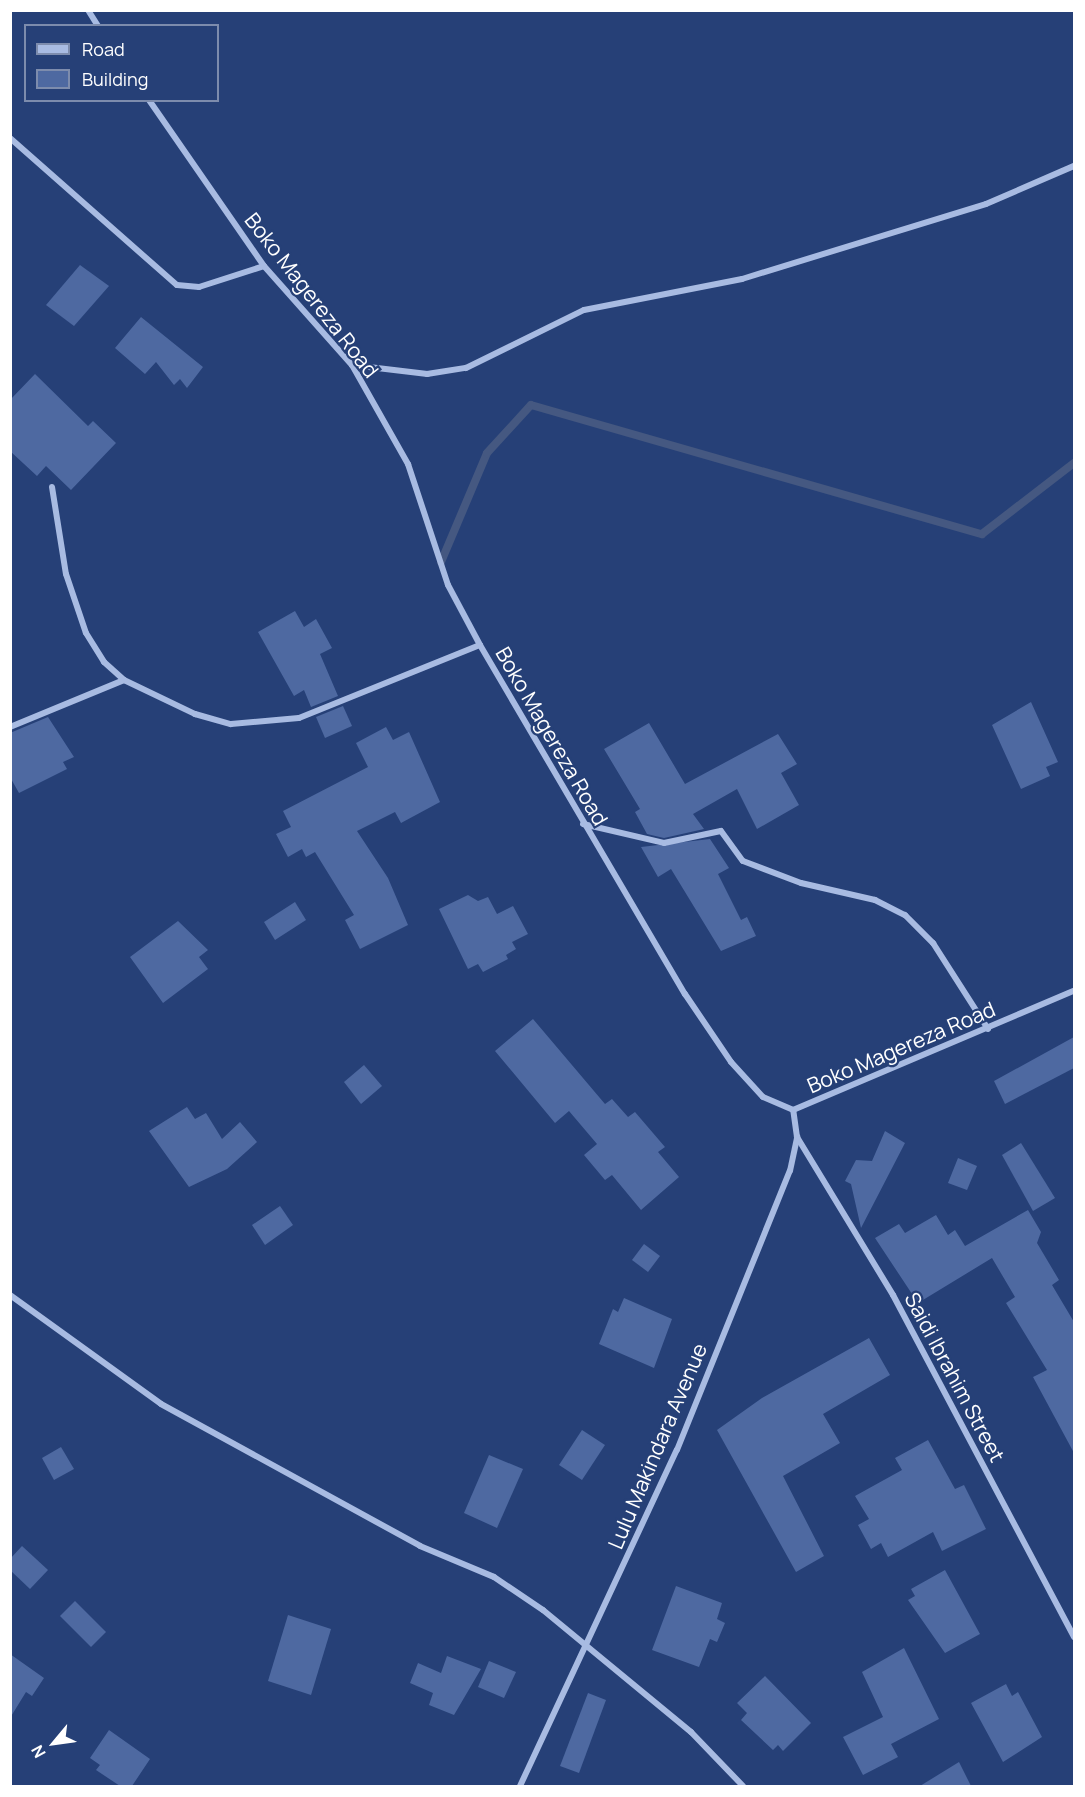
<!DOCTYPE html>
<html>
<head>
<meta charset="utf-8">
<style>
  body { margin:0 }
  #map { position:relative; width:1085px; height:1797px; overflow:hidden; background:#264077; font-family:Manrope,sans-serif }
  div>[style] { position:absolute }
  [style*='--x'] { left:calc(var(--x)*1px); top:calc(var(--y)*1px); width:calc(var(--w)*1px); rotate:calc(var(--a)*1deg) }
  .stream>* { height:8px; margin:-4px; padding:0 4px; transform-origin:4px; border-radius:4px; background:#455881 }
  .building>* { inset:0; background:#4e69a1 }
  .minor>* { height:6px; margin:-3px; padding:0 3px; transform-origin:3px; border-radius:3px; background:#a8bbe2 }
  span { translate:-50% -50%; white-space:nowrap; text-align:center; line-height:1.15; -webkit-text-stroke:4.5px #264077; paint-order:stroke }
  .street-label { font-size:21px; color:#fff }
  .frame { position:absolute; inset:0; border:12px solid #fff; pointer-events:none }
  .legend { position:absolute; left:24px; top:24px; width:195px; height:78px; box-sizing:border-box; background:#264077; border:2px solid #7d8cad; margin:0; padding:8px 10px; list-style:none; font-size:18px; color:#fff }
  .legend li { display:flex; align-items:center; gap:12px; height:30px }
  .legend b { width:30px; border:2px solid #7d8cad }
  .north { position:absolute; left:24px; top:1713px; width:60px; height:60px; -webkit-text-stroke:4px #264077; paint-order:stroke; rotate:241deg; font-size:16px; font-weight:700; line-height:24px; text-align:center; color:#fff }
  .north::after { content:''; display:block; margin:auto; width:21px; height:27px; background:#fff; clip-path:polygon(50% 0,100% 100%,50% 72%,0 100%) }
</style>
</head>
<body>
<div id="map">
  <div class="stream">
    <div style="--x:441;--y:562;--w:118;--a:-67.1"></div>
    <div style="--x:487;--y:453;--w:65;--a:-47.5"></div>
    <div style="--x:531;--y:405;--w:469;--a:16"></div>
    <div style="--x:982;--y:534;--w:116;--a:-37.7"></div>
  </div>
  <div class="building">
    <div style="clip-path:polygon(80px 265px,109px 286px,74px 326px,46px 305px)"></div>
    <div style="clip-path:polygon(141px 317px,203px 367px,187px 388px,180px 379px,174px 385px,156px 362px,145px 374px,115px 348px)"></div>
    <div style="clip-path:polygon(35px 374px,88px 426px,93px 421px,116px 443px,71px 490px,46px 466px,37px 476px,10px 451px,10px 400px)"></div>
    <div style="clip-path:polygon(295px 611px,304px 627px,316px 619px,332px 648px,320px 654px,338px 696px,311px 707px,304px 690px,294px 696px,258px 632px)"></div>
    <div style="clip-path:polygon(1031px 702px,1058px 762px,1046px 767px,1050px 776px,1021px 789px,992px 725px)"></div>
    <div style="clip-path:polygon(343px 706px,352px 726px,325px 738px,316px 717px)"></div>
    <div style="clip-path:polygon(48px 717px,74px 757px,63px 762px,67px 769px,19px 793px,10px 777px,10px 733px)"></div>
    <div style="clip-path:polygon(649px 723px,685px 784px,778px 734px,797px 764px,781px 773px,799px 805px,757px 829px,737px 789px,693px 814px,704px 829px,664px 838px,647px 834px,635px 812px,640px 809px,604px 749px)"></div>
    <div style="clip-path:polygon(386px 727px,393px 740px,409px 732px,440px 802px,401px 823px,395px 812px,357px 831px,388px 878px,408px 925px,360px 949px,345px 920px,354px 915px,315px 852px,306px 857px,302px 849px,288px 857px,276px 834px,291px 827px,283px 811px,368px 767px,356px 743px)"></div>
    <div style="clip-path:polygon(710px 839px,729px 868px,718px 874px,741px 920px,747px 917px,756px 936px,721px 951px,671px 869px,658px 877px,641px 847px)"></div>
    <div style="clip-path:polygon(468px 895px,478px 901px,488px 897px,497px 914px,513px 906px,528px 934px,512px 942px,516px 949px,506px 955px,508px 959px,483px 972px,478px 964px,468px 969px,439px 909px)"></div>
    <div style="clip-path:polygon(295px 902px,306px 920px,275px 940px,264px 922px)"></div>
    <div style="clip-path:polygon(178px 921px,208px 950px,199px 957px,208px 969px,163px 1003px,130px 957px)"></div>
    <div style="clip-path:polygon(533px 1019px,605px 1104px,612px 1099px,628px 1117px,635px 1112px,665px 1147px,658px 1152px,679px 1177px,641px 1210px,612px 1175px,605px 1180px,584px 1155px,597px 1144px,569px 1111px,555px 1123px,495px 1051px)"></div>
    <div style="clip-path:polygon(1074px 1037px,1074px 1068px,1005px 1104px,994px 1081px)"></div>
    <div style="clip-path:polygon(364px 1065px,382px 1086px,361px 1104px,344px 1082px)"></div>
    <div style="clip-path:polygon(187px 1107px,195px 1119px,206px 1113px,222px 1139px,240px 1122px,257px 1142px,227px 1169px,189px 1187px,149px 1131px)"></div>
    <div style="clip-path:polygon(885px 1131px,905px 1143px,861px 1228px,851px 1184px,845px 1181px,856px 1160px,872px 1161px)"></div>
    <div style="clip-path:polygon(1021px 1143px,1055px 1198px,1033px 1211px,1002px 1155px)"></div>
    <div style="clip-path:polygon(958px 1158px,977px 1166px,967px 1190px,948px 1183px)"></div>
    <div style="clip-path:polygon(280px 1206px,293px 1225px,265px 1245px,252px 1225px)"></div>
    <div style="clip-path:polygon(1028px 1210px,1041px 1232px,1037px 1243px,1059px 1280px,1052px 1285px,1074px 1322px,1074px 1453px,1033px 1377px,1047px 1370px,1006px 1303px,1015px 1297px,992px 1258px,918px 1303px,875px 1238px,899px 1224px,905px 1233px,936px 1215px,948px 1235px,955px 1230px,965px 1246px)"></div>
    <div style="clip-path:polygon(644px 1244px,660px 1256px,648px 1272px,632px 1260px)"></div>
    <div style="clip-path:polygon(624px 1298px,672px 1319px,654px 1368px,599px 1344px,613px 1309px,618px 1312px)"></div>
    <div style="clip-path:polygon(869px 1338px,890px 1375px,823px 1414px,840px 1443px,783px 1476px,824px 1556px,796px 1572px,717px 1430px,762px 1398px)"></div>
    <div style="clip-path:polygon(582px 1430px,605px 1445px,582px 1480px,559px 1465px)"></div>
    <div style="clip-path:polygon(928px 1440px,955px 1489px,964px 1485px,986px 1529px,942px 1551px,933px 1532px,888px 1557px,881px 1543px,871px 1549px,858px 1525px,869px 1519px,855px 1496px,902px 1470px,895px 1458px)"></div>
    <div style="clip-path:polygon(61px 1447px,74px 1469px,54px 1480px,42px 1458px)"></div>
    <div style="clip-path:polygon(489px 1455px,523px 1469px,497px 1528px,464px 1513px)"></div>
    <div style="clip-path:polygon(22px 1546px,48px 1570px,30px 1589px,10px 1570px,10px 1559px)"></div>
    <div style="clip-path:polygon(945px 1570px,980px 1634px,945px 1653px,908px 1600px,915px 1596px,911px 1589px)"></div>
    <div style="clip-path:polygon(676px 1586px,722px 1603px,717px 1619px,725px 1623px,717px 1642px,710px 1639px,699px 1667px,652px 1650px)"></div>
    <div style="clip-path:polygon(75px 1601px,106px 1632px,91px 1647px,60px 1616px)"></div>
    <div style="clip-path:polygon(288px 1615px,331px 1629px,311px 1695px,268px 1681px)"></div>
    <div style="clip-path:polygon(904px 1648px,939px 1719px,891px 1744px,898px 1757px,863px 1775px,843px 1737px,883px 1717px,862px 1672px)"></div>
    <div style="clip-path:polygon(10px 1654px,44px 1678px,32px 1696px,26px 1692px,10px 1718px)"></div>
    <div style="clip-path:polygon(447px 1656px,481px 1669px,454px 1715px,429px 1705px,433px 1693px,410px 1683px,418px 1663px,441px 1673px)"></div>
    <div style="clip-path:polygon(489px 1661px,516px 1672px,504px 1698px,478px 1687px)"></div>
    <div style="clip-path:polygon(765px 1676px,811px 1723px,783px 1751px,778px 1745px,773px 1750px,741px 1720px,747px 1713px,737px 1703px)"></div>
    <div style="clip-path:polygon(1006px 1684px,1012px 1696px,1018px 1692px,1042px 1737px,1003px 1762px,971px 1703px)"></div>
    <div style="clip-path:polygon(588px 1693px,606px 1700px,579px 1773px,560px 1766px)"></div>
    <div style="clip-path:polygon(109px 1730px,150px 1759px,132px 1786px,120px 1786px,96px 1770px,100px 1765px,90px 1758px)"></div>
    <div style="clip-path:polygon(959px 1762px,971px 1786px,920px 1786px)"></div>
  </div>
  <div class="minor">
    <div style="--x:88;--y:10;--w:19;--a:58"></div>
    <div style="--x:149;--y:100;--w:202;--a:55.3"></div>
    <div style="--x:264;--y:266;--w:132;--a:48.4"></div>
    <div style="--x:352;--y:365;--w:114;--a:60.5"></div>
    <div style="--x:408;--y:464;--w:127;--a:71.7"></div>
    <div style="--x:448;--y:585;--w:68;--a:61.9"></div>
    <div style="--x:480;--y:645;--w:405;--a:59.6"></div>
    <div style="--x:685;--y:994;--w:82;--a:55.9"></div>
    <div style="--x:731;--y:1062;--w:47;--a:47.6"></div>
    <div style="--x:763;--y:1097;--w:33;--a:23"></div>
    <div style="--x:793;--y:1110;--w:305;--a:-23"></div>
    <div style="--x:10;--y:138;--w:222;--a:41.4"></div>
    <div style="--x:177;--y:285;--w:22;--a:5"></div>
    <div style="--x:199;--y:287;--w:68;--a:-17.9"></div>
    <div style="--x:352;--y:365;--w:76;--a:6.8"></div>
    <div style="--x:427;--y:374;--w:39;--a:-9"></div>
    <div style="--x:466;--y:368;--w:131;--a:-26.2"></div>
    <div style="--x:584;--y:310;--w:161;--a:-11.1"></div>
    <div style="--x:742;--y:279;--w:255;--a:-17.1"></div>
    <div style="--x:986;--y:204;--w:96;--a:-23.4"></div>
    <div style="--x:52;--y:487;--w:88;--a:80.9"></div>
    <div style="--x:66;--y:574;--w:62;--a:71.3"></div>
    <div style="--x:86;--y:633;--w:34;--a:58"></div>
    <div style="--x:104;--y:662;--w:27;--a:42"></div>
    <div style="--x:124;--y:680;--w:79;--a:25.6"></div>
    <div style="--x:195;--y:714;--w:37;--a:16"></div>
    <div style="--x:231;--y:724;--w:68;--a:-5"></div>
    <div style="--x:299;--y:718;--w:195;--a:-22"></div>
    <div style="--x:10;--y:727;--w:123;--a:-22.4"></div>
    <div style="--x:583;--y:824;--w:83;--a:13.2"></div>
    <div style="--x:664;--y:843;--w:58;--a:-11.9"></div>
    <div style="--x:721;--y:831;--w:37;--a:54"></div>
    <div style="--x:743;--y:861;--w:62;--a:20.8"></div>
    <div style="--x:801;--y:883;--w:76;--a:12.9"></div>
    <div style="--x:875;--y:900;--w:34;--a:27"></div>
    <div style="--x:905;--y:915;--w:40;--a:45"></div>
    <div style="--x:933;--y:943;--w:102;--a:57.4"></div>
    <div style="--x:797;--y:1137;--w:185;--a:58.7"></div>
    <div style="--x:893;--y:1295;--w:387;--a:62.1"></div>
    <div style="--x:10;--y:1295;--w:186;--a:35.8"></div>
    <div style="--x:161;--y:1404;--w:295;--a:28.7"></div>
    <div style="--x:420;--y:1546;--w:80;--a:22.7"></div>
    <div style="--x:494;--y:1577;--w:59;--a:34"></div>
    <div style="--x:543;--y:1610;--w:192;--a:39.5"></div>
    <div style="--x:691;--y:1732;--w:75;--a:46.1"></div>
    <div style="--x:520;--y:1786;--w:371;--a:-65"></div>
    <div style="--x:677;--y:1450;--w:301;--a:-68"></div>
    <div style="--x:790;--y:1171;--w:35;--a:-78"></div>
    <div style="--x:797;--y:1137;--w:27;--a:-98"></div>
  </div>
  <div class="street-label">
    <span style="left:312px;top:295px;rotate:52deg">Boko Magereza Road</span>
    <span style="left:552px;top:736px;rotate:60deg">Boko Magereza Road</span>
    <span style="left:901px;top:1047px;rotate:-23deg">Boko Magereza Road</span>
    <span style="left:955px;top:1377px;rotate:62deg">Saidi Ibrahim Street</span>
    <span style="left:657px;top:1446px;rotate:-67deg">Lulu Makindara Avenue</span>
  </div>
  <div class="frame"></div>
  <ul class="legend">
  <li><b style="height:8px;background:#a8bbe2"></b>Road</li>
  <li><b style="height:16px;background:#4e69a1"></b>Building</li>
  </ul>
  <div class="north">N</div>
</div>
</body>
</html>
